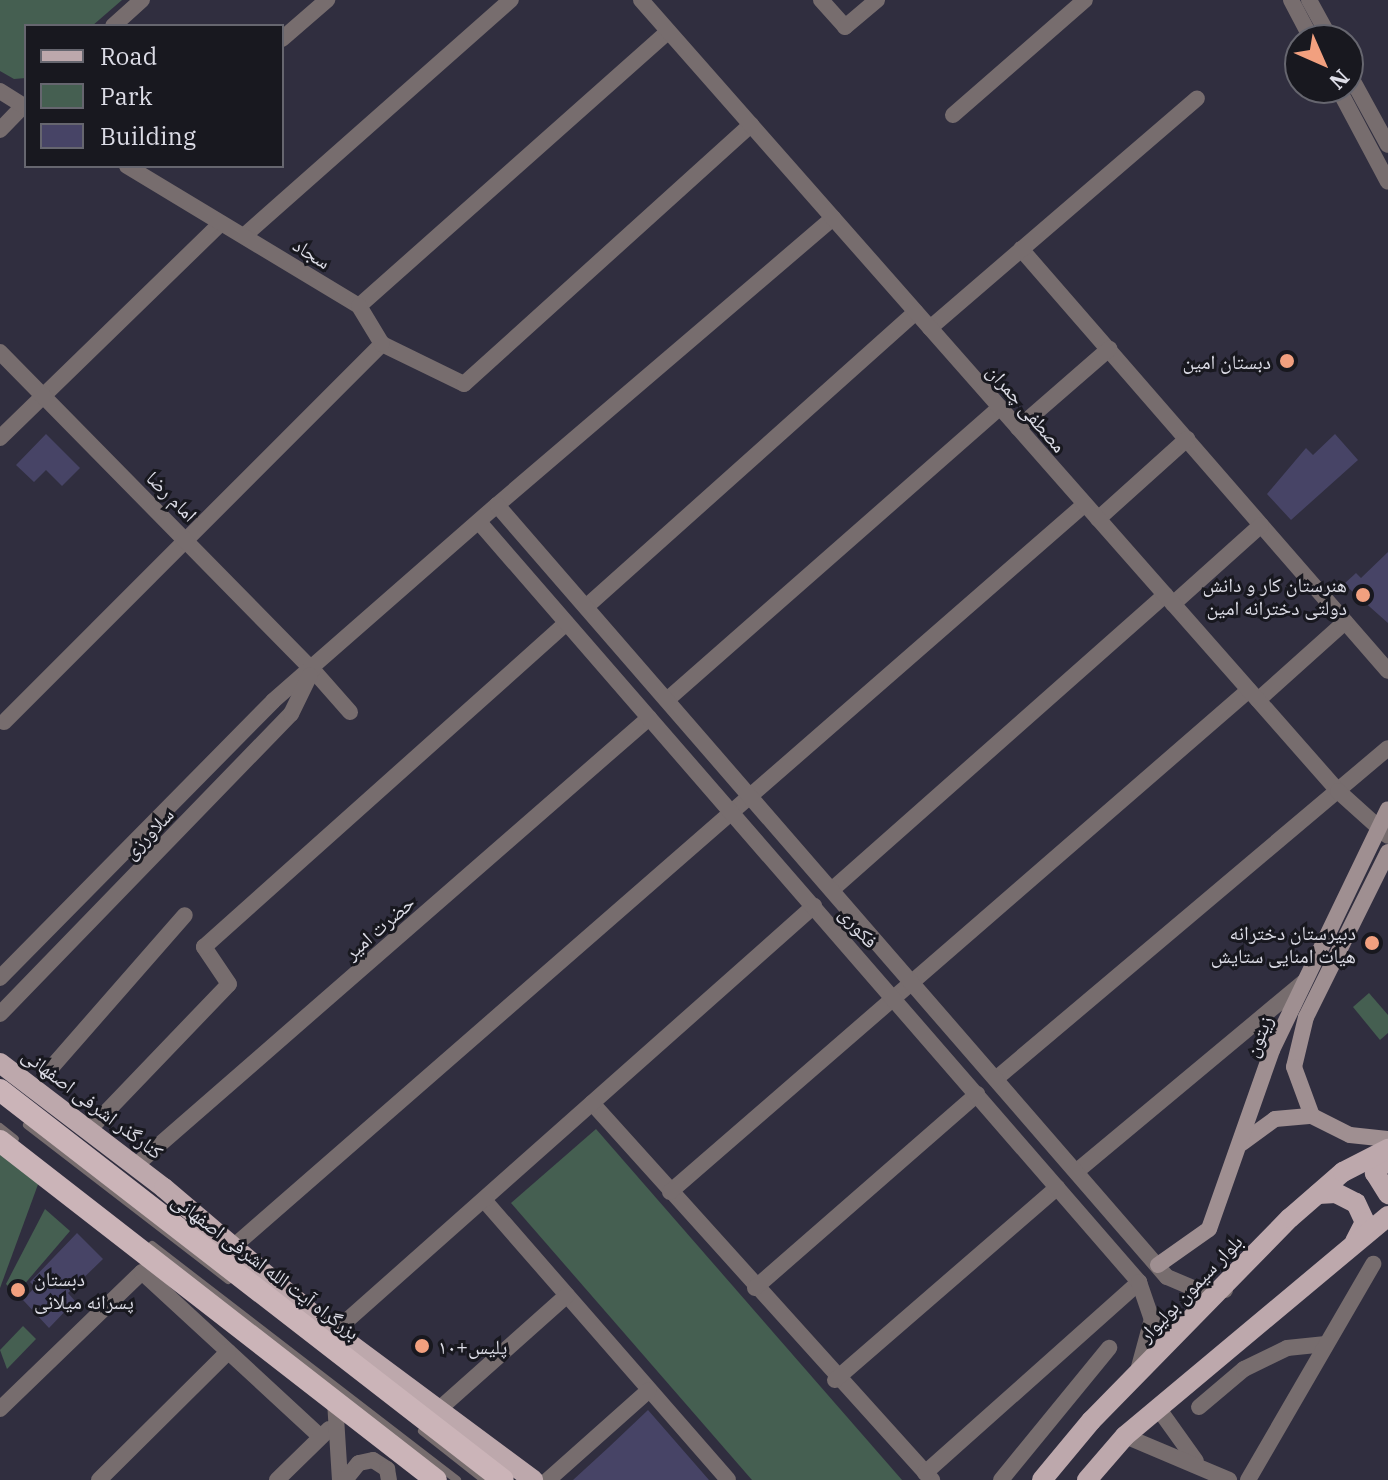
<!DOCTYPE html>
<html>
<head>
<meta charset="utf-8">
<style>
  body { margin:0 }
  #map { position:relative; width:1388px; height:1480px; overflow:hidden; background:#302e3f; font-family:"IBM Plex Serif","Noto Naskh Arabic",serif }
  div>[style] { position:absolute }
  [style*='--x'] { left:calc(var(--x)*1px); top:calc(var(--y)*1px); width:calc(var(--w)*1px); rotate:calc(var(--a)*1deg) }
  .green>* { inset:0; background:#455f51 }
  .building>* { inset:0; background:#474466 }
  .service>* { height:8px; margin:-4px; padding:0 4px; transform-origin:4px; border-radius:4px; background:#776d6e }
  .minor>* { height:16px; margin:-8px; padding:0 8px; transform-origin:8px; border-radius:8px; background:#776d6e }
  .tertiary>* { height:16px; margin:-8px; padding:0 8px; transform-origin:8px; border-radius:8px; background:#776d6e }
  .secondary>* { height:16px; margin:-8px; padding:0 8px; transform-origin:8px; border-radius:8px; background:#9f8f91 }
  .primary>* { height:20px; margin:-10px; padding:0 10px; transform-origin:10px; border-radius:10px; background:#bda8ac }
  .trunk>* { height:22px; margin:-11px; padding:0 11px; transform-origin:11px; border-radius:11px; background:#cbb4b8 }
  .dots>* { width:22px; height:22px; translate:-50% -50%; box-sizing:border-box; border:4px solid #18181f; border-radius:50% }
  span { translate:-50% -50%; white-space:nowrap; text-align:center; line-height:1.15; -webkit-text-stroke:6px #18181f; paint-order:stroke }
  .street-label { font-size:20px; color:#dcdce6 }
  .poi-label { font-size:20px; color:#dcdce6 }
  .right { translate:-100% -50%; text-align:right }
  .left { translate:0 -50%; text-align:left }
  .legend { position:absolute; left:24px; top:24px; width:260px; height:144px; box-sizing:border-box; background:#18181f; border:2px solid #66666f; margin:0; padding:10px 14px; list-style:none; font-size:24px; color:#dcdce6 }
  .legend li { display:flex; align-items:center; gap:16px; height:40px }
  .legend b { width:40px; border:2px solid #66666f }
  .north { position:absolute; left:1284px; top:24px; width:80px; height:80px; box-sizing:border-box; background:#18181f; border:2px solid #66666f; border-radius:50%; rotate:135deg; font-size:22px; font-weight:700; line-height:32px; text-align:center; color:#dcdce6 }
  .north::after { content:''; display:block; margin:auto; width:28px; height:36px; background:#f2a07f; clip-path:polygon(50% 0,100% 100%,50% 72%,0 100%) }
</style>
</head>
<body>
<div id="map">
  <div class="green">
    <div style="clip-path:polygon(0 0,122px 0,92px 26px,26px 26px,26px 78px,14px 79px,0 71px)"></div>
    <div style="clip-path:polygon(1369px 993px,1388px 1015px,1388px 1033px,1380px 1040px,1353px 1007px)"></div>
    <div style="clip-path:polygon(596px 1129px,902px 1480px,752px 1480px,511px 1203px)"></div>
    <div style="clip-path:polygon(0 1148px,40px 1179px,0 1288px)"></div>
    <div style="clip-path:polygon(45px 1209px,70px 1231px,16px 1294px,6px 1284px)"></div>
    <div style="clip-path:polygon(23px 1326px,36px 1339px,7px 1369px,0 1350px)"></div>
  </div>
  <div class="building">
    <div style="clip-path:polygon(46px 434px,80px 468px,62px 486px,46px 470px,34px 482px,16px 465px)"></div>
    <div style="clip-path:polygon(1335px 434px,1358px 460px,1291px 520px,1267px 494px,1306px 448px,1313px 455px)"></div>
    <div style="clip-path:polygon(1388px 552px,1388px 623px,1344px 584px,1356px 573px,1361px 578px)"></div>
    <div style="clip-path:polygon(77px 1233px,103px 1259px,68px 1293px,75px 1301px,49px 1328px,23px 1300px,35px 1287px,30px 1282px)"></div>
    <div style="clip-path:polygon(648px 1410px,709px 1480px,573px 1480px,609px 1447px)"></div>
  </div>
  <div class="service">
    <div style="--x:27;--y:1125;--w:254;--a:37.6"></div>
    <div style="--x:0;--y:1127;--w:19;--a:39"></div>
    <div style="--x:152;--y:1245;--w:385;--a:37.6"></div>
    <div style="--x:422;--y:1431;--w:79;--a:38.3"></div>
  </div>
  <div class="minor">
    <div style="--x:821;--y:0;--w:36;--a:48"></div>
    <div style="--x:845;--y:27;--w:42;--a:-40.2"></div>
    <div style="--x:282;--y:39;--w:60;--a:-40.9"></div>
    <div style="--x:953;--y:115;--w:175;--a:-41.1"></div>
    <div style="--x:0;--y:130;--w:35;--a:-46"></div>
    <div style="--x:245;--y:235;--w:355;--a:-41.5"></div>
    <div style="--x:1021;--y:249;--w:559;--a:48.99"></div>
    <div style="--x:359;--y:306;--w:413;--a:-41.6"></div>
    <div style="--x:930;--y:328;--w:352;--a:-40.7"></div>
    <div style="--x:1018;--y:428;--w:121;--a:-41"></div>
    <div style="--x:0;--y:438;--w:308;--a:-44.2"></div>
    <div style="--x:497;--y:505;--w:442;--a:-40.5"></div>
    <div style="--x:1098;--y:519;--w:120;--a:-42"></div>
    <div style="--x:1173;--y:604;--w:118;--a:-41.9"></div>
    <div style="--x:587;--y:606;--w:441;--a:-41.8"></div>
    <div style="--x:313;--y:670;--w:56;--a:48.6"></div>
    <div style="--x:668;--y:699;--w:442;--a:-41.3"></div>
    <div style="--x:1258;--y:700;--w:117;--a:-41.9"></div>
    <div style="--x:4;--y:722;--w:535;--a:-45"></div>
    <div style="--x:382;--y:344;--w:91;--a:26"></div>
    <div style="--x:464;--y:384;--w:387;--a:-42.1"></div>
    <div style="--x:835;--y:887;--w:441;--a:-41.5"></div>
    <div style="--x:51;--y:1068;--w:203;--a:-48.8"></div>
    <div style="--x:998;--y:1077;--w:510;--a:-40.15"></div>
    <div style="--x:592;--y:1103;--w:508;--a:47.95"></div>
    <div style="--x:89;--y:1130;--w:202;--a:-46.2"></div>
    <div style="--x:229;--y:984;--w:45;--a:-124"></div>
    <div style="--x:204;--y:947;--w:486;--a:-41.8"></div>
    <div style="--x:135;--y:1166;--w:682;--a:-41.08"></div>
    <div style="--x:1077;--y:1171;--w:295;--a:-39.8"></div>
    <div style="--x:670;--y:1192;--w:766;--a:-40.93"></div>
    <div style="--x:484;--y:1200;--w:371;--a:48.9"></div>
    <div style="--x:233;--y:1247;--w:1130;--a:-41.09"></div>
    <div style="--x:755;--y:1288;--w:295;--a:-41.1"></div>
    <div style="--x:334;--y:1332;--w:642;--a:-41.59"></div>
    <div style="--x:835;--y:1380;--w:294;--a:-40.9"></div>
    <div style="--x:1199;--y:1407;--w:59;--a:-40.2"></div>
    <div style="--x:1244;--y:1369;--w:48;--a:-26"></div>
    <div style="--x:1287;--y:1348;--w:39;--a:-6"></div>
    <div style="--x:1158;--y:1408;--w:65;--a:54.4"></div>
    <div style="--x:0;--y:1409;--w:197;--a:-44"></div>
    <div style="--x:142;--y:1272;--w:243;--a:42.7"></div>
    <div style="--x:437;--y:1411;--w:174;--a:-41.7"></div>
    <div style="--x:1125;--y:1436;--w:113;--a:22.9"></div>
    <div style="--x:925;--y:1473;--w:287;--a:-41.7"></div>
    <div style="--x:99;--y:1480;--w:182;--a:-44.8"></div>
    <div style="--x:277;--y:1480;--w:73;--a:-44.4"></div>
    <div style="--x:548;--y:1480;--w:135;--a:-41.7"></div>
    <div style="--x:1001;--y:1480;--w:171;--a:-50.7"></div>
    <div style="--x:1248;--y:1480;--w:250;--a:-59.9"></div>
  </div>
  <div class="tertiary">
    <div style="--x:641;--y:0;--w:1054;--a:48.61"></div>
    <div style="--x:1338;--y:791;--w:67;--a:42"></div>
    <div style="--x:1291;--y:0;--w:45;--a:62.3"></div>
    <div style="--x:1309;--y:0;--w:46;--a:61.2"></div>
    <div style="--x:113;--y:26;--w:39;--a:-42"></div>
    <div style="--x:1348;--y:72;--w:83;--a:61.3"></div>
    <div style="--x:1338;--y:88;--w:106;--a:62"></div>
    <div style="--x:0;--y:91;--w:31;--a:32"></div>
    <div style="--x:127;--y:166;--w:271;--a:31.1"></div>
    <div style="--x:359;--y:306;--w:44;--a:58.8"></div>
    <div style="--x:0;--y:352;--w:446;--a:45.5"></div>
    <div style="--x:479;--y:522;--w:1007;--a:49.03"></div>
    <div style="--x:1139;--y:1282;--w:39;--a:71"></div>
    <div style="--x:1152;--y:1319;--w:50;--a:105.2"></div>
    <div style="--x:0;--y:978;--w:389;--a:-45.4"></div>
    <div style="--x:273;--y:701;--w:298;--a:-41.2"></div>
    <div style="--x:497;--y:505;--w:1022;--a:49.05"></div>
    <div style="--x:1167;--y:1277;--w:33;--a:23"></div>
    <div style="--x:1197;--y:1290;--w:28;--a:0"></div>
    <div style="--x:0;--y:1014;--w:418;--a:-45.9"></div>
    <div style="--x:291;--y:714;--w:43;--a:-64"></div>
    <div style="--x:335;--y:1401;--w:79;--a:86.4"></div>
    <div style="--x:345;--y:1480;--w:22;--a:-51"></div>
    <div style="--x:359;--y:1463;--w:14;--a:-12"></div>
    <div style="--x:373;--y:1460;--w:17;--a:33"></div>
    <div style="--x:387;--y:1469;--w:11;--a:80"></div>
  </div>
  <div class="secondary">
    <div style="--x:1388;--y:852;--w:184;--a:116.4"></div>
    <div style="--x:1306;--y:1017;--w:51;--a:103.5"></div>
    <div style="--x:1294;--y:1067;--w:52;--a:69.8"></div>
    <div style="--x:1312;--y:1116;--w:42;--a:26.6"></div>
    <div style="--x:1350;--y:1135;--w:38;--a:6"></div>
    <div style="--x:1242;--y:1143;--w:41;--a:-36"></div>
    <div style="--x:1275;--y:1119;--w:37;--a:-5"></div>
    <div style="--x:1158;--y:1265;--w:62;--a:-35.2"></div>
    <div style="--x:1209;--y:1229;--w:190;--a:-70.6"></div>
    <div style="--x:1272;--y:1050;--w:267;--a:-64.3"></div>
  </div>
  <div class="primary">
    <div style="--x:0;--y:1063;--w:206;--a:37.3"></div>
    <div style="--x:164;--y:1188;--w:223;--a:40.3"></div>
    <div style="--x:334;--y:1332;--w:248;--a:36.6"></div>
    <div style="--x:1388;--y:1157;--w:21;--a:129"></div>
    <div style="--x:1375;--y:1173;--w:25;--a:58"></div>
    <div style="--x:1318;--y:1194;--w:18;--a:-3"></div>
    <div style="--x:1336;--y:1193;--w:22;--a:27"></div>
    <div style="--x:1356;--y:1203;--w:21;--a:65"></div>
    <div style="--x:1365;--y:1222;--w:22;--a:117"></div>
    <div style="--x:1042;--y:1480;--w:77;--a:-50.3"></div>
    <div style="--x:1091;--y:1421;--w:284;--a:-45.6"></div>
    <div style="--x:1290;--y:1218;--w:70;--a:-41"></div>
    <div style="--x:1343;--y:1172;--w:51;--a:-27.1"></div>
    <div style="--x:1087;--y:1480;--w:58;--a:-49.2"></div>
    <div style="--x:1125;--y:1436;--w:343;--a:-39.9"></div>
  </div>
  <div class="trunk">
    <div style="--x:0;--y:1090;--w:636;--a:37.79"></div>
    <div style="--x:0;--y:1141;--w:552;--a:37.87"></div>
  </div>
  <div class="dots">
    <div style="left:1287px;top:361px;background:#f2a07f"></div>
    <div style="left:1363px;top:595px;background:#f2a07f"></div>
    <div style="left:1372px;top:943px;background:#f2a07f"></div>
    <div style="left:18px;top:1290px;background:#f2a07f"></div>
    <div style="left:422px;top:1346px;background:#f2a07f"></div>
  </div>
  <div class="street-label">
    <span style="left:312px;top:253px;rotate:32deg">سجاد</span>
    <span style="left:1027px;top:408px;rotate:49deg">مصطفی چمران</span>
    <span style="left:172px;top:496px;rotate:45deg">امام رضا</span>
    <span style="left:148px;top:833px;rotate:-46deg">سلاورزی</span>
    <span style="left:379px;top:927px;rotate:-41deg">حضرت امیر</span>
    <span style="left:859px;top:927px;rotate:49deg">فکوری</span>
    <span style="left:1258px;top:1036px;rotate:-67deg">زیتون</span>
    <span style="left:93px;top:1103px;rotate:37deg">کنارگذر اشرفی اصفهانی</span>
    <span style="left:266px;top:1266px;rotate:37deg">بزرگراه آیت الله اشرفی اصفهانی</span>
    <span style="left:1190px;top:1288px;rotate:-46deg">بلوار سیمون بولیوار</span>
  </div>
  <div class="poi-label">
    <span class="right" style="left:1271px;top:361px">دبستان امین</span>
    <span class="right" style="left:1347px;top:596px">هنرستان کار و دانش<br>دولتی دخترانه امین</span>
    <span class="right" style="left:1356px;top:944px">دبیرستان دخترانه<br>هیات امنایی ستایش</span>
    <span class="left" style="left:34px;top:1290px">دبستان<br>پسرانه میلانی</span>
    <span class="left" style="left:438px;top:1346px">پلیس+۱۰</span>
  </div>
  <ul class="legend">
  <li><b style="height:10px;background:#bda8ac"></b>Road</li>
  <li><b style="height:22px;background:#455f51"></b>Park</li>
  <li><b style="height:22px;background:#474466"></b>Building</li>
  </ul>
  <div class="north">N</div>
</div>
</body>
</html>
